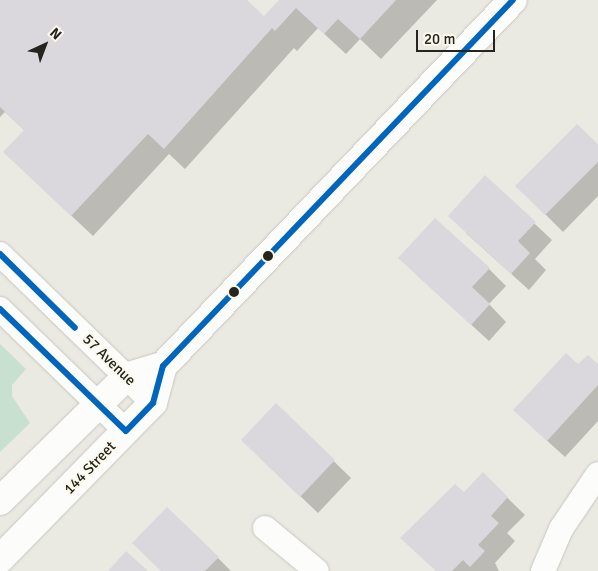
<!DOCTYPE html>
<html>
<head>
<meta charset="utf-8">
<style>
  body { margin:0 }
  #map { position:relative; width:598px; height:571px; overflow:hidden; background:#eae9e2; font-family:Signika,sans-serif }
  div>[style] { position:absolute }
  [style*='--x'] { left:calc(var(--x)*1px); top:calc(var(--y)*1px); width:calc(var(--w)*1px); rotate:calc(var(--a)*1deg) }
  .green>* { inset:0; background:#c7e0d0 }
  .shadow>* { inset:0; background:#0003 }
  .building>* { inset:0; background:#dbd8dd }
  .roads { filter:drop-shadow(0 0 1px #c7c7c2) drop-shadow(0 0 1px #c7c7c2) }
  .minor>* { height:24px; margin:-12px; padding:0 12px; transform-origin:12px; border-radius:12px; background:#fcfcfb }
  .secondary>* { height:28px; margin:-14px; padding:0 14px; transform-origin:14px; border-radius:14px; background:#fcfcfb }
  .bus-1>* { height:6px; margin:-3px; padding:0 3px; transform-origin:3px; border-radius:3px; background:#0065bd }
  .dots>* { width:14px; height:14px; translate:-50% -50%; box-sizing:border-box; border:2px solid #fbf9ec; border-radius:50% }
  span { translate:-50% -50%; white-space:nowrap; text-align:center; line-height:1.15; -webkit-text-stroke:4px #fbf9ec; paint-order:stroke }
  .street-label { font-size:15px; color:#252420 }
  .north { position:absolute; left:20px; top:20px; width:50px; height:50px; -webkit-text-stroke:4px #fbf9ec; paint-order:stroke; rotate:43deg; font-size:14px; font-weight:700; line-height:20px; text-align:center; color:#252420 }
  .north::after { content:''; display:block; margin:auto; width:18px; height:22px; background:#252420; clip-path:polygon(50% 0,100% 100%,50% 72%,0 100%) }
  .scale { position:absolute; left:416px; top:30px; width:79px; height:22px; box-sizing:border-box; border:2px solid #252420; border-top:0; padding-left:6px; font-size:15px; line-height:18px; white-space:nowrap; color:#252420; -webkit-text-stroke:4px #fbf9ec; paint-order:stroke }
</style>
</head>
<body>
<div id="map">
  <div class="green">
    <div style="clip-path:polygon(0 344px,26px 369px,12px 385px,12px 396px,30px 423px,0 452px)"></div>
  </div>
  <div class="shadow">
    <div style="clip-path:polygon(0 0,245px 0,264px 18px,280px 0,437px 0,381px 59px,360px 39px,346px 54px,318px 28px,297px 51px,294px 48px,185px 169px,169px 154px,93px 236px,26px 173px,25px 131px,5px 112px,0 117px)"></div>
    <div style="clip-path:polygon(598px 146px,598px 196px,563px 232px,517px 186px)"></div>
    <div style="clip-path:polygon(485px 177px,552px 240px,535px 259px,546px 270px,529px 290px,466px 233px)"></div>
    <div style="clip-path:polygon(489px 269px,506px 286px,489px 304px,506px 322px,489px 341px,417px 275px)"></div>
    <div style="clip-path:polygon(578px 366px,598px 366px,598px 421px,565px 457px,532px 427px)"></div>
    <div style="clip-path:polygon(276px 405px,351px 478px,318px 513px,259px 457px)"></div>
    <div style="clip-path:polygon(483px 474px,525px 515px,507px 533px,515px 541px,495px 563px,499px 571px,437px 571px,464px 494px)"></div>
    <div style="clip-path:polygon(218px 558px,231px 571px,162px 571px)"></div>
  </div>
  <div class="building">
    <div style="clip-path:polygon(0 0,247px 0,264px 16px,279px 0,396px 0,360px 39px,338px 19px,324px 34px,296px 8px,275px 31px,272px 28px,164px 149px,148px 134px,71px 216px,3px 152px,24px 130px,0 107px)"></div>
    <div style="clip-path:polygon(577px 124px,598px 144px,598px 162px,545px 215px,515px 186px)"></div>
    <div style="clip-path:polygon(485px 175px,536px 222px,518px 241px,530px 253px,511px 274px,448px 216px)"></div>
    <div style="clip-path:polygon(435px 218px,490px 268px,472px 287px,490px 304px,471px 325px,398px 258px)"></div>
    <div style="clip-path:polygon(566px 353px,578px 364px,588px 355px,598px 364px,598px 385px,547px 441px,513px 410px)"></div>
    <div style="clip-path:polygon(276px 403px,335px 460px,300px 497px,241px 440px)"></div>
    <div style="clip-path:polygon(483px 472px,508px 497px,491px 516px,499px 523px,478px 545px,485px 551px,470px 567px,463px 560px,452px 571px,436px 571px,400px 538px,455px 484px,464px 492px)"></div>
    <div style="clip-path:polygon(167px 507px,219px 557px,205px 571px,161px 571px,132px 543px)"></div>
    <div style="clip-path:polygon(126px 551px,148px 571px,108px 571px)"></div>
  </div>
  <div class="roads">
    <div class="minor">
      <div style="--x:0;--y:254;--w:214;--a:44.2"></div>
      <div style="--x:0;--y:309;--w:175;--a:44.1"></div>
      <div style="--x:265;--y:528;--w:67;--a:39.6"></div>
      <div style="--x:543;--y:571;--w:46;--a:-66.8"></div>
      <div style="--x:561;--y:529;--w:66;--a:-56.1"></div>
    </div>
    <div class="secondary">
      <div style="--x:0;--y:501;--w:177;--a:-44.5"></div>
      <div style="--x:126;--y:377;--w:39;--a:-17"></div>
      <div style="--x:0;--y:559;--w:219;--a:-45.6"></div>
      <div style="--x:153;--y:403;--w:38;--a:-75"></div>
      <div style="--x:163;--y:366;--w:506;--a:-46.28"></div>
    </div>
  </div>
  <div class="bus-1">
    <div style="--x:0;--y:254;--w:105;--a:44.6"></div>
    <div style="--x:0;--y:309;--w:175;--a:44.1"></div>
    <div style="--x:126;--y:431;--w:39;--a:-46"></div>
    <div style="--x:153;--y:403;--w:38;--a:-75"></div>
    <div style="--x:163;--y:366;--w:506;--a:-46.28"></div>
  </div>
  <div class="dots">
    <div style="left:268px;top:256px;background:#252420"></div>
    <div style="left:234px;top:292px;background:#252420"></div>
  </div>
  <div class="street-label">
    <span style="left:109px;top:360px;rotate:44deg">57 Avenue</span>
    <span style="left:90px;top:468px;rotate:-46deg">144 Street</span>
  </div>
  <div class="north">N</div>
  <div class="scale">20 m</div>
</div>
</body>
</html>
